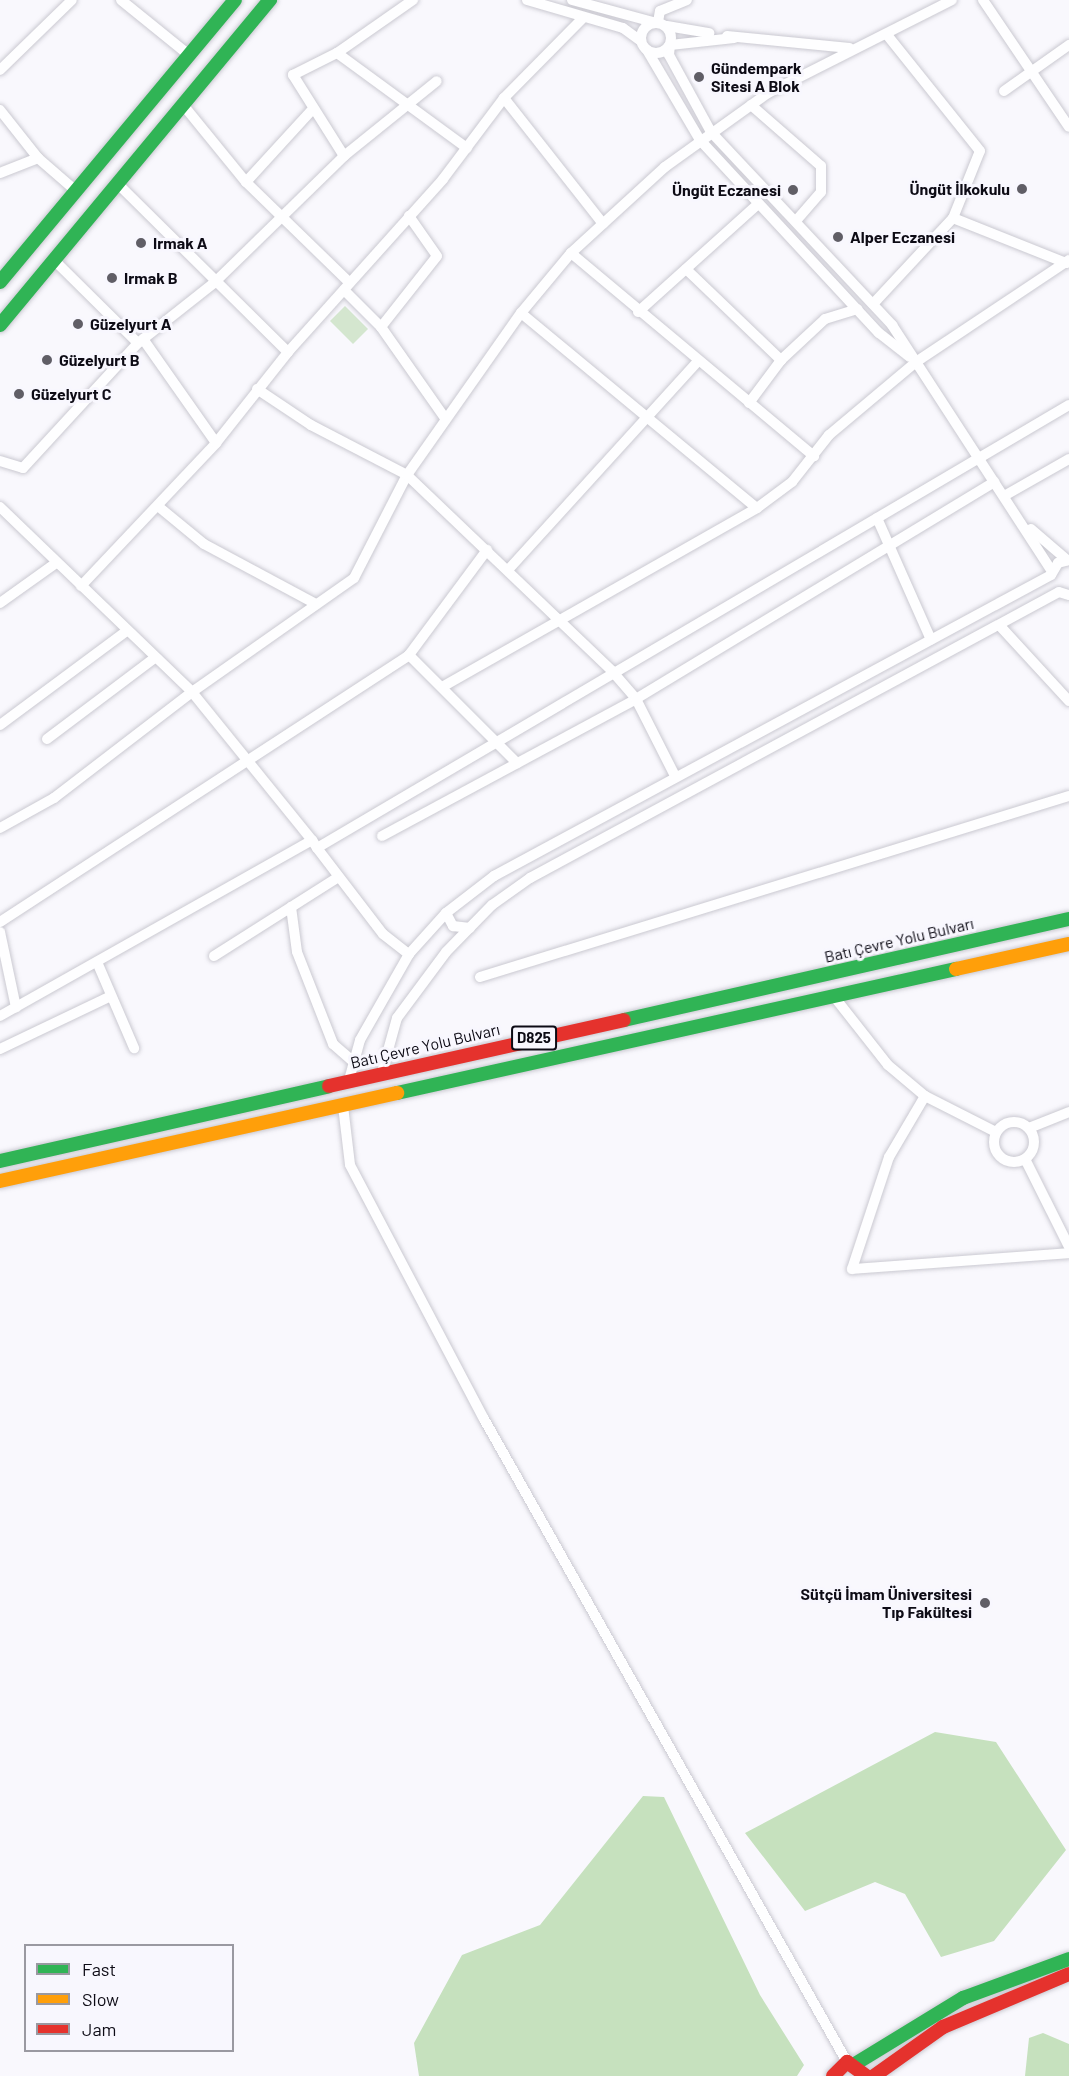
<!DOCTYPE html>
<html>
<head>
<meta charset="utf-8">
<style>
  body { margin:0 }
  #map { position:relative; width:1069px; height:2076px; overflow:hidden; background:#f9f8fd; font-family:Barlow,sans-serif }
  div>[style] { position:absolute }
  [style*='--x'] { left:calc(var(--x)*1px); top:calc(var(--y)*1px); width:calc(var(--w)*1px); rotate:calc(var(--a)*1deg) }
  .green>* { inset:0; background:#d4e6cf }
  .forest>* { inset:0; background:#c6e1be }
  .roads { filter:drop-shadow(0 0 2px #cac9d1) drop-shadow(0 0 2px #cac9d1) }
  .street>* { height:10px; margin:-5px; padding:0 5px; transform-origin:5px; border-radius:5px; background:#fefeff }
  .street>.ring { margin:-5px; padding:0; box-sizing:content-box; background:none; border:10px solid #fefeff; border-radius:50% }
  .fast>* { height:14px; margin:-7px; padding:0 7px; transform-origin:7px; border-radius:7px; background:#30b455 }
  .slow>* { height:14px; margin:-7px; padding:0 7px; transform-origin:7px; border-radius:7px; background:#ff9f0a }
  .jam>* { height:14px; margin:-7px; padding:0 7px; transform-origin:7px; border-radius:7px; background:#e5322d }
  .dots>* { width:16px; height:16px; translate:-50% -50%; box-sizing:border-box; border:3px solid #f8f7fe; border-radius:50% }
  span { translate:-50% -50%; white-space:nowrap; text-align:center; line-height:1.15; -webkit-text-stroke:6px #f8f7fe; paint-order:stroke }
  .shield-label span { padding:2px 4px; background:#f8f7fe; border:2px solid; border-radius:4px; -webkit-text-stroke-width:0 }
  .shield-label { font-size:15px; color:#0d0b15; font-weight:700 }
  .poi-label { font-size:16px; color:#0d0b15; font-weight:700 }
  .left { translate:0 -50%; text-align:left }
  .right { translate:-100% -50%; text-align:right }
  .street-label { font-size:16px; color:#0d0b15 }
  .legend { position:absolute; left:24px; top:1944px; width:210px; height:108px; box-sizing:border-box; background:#f8f7fe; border:2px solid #9a99a1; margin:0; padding:8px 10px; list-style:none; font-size:18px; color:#0d0b15 }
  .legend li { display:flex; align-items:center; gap:12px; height:30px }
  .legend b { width:30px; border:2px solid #9a99a1 }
</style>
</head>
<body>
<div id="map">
  <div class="green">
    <div style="clip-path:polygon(345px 306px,368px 329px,353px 344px,330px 321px)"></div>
  </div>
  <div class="forest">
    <div style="clip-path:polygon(935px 1732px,996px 1742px,1066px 1850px,994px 1941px,941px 1957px,905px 1894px,875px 1882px,805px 1911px,745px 1833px)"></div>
    <div style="clip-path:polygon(643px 1796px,664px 1797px,760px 1995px,804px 2065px,797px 2076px,419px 2076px,414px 2043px,462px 1955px,540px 1925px)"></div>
    <div style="clip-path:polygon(1043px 2033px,1069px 2044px,1069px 2076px,1025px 2076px,1029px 2038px)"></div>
  </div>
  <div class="roads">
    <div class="street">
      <div style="--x:121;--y:0;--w:87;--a:39"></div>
      <div style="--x:527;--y:0;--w:100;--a:16.3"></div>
      <div style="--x:623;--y:28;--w:22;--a:36"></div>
      <div style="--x:572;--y:0;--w:84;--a:15.2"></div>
      <div style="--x:983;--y:0;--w:153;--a:55.9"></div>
      <div style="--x:658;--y:22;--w:11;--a:-80"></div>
      <div style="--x:660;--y:11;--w:29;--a:-22"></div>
      <div class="ring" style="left:641px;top:23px;width:20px;height:20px"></div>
      <div style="--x:667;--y:26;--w:43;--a:9.5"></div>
      <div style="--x:727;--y:36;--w:123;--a:5.6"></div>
      <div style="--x:734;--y:38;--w:64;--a:173.8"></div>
      <div style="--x:670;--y:45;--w:10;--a:96"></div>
      <div style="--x:669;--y:55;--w:88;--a:61.4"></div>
      <div style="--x:711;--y:132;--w:265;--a:46.8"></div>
      <div style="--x:892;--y:325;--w:293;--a:57"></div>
      <div style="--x:647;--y:50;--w:104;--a:59.5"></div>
      <div style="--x:700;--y:140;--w:263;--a:47.2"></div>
      <div style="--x:879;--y:333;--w:39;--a:38"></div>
      <div style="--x:337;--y:53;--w:161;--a:36.2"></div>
      <div style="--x:0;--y:70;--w:100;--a:-44.2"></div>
      <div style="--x:1004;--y:91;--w:80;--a:-35.3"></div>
      <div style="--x:504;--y:98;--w:160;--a:51.8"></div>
      <div style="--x:751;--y:105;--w:93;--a:41.1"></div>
      <div style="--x:821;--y:166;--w:26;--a:90"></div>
      <div style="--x:821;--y:192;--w:38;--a:131"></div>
      <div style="--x:184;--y:106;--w:98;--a:50.8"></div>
      <div style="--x:246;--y:182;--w:144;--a:44.2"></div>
      <div style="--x:0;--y:110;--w:61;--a:51.6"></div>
      <div style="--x:38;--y:158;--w:50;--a:41"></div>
      <div style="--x:344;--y:156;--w:96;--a:-122.2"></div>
      <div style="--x:293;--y:75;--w:49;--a:-26.6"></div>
      <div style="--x:337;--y:53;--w:93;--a:-34.9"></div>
      <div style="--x:0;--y:173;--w:41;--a:-21.5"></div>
      <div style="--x:246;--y:182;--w:96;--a:-47.5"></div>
      <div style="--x:118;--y:184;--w:239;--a:44.7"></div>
      <div style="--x:953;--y:218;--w:122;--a:21.7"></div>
      <div style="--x:571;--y:253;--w:317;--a:39.9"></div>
      <div style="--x:54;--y:260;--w:118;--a:44.7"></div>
      <div style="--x:686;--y:269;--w:132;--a:43.8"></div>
      <div style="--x:344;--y:290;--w:52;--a:45"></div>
      <div style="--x:381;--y:327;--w:111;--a:54.9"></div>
      <div style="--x:873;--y:304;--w:117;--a:-47.1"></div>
      <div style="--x:953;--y:218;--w:72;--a:-68.1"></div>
      <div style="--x:980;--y:151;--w:149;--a:-128.7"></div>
      <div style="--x:638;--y:312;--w:160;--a:-42"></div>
      <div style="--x:521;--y:313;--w:306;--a:39.6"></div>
      <div style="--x:381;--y:327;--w:90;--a:-51.7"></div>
      <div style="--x:437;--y:256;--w:49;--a:-125"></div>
      <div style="--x:143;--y:339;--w:127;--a:54.9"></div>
      <div style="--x:257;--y:389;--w:65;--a:33.7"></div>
      <div style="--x:311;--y:425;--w:108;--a:27.5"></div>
      <div style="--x:407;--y:475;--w:284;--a:43.7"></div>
      <div style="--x:612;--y:671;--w:37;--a:49"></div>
      <div style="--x:636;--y:699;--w:86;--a:63.1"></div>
      <div style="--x:749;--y:403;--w:54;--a:-53.3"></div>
      <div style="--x:781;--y:360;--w:60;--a:-43"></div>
      <div style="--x:825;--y:319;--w:34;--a:-17"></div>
      <div style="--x:0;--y:461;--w:24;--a:17"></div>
      <div style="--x:23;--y:468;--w:170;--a:-47.4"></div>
      <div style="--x:138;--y:343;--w:97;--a:-38.3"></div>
      <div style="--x:214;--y:283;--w:182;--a:-44.3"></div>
      <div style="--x:344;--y:156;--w:119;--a:-38.9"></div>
      <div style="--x:1004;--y:496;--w:75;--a:-29.6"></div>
      <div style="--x:0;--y:507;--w:267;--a:43.9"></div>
      <div style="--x:192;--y:692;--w:191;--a:51"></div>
      <div style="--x:159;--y:507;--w:58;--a:39.4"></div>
      <div style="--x:204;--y:544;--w:127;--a:28.2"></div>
      <div style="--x:877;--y:518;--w:133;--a:66.1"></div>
      <div style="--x:1031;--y:529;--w:48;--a:40.7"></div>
      <div style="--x:508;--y:570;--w:282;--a:-47.7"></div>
      <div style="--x:81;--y:586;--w:197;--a:-46.6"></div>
      <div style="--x:216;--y:443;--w:116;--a:-51.6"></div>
      <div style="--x:288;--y:352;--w:232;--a:-48.1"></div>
      <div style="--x:443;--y:179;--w:101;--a:-53"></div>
      <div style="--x:504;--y:98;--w:112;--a:-45.4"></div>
      <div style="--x:0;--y:603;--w:69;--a:-35.5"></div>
      <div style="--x:1000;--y:626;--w:102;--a:47.4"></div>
      <div style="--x:409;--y:655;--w:153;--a:45"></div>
      <div style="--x:444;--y:686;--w:360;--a:-29.6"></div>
      <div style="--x:757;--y:508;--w:44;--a:-36.6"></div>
      <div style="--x:792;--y:482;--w:60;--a:-51.8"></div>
      <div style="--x:829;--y:435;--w:114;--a:-40"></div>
      <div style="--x:916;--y:362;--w:184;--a:-33.7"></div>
      <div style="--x:0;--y:725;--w:156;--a:-36.6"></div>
      <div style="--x:47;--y:739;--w:133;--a:-37"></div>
      <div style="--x:0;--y:828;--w:62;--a:-29.1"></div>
      <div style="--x:54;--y:798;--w:174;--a:-37.5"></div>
      <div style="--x:192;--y:692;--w:198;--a:-35.1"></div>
      <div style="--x:354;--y:578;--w:116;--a:-62.8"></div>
      <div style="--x:407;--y:475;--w:198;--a:-54.9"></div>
      <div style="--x:521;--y:313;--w:78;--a:-50.2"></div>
      <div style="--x:571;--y:253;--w:127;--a:-42.5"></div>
      <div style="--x:665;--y:167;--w:127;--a:-35.7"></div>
      <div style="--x:768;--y:93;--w:206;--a:-26.8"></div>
      <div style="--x:382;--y:836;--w:289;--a:-28.3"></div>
      <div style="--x:636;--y:699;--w:419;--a:-31.2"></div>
      <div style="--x:317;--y:848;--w:108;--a:52.5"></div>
      <div style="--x:383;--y:934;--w:33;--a:38"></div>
      <div style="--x:291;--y:907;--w:45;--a:82.4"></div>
      <div style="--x:297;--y:952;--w:99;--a:68.6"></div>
      <div style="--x:333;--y:1044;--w:28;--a:41"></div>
      <div style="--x:446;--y:913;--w:15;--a:62"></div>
      <div style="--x:453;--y:926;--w:17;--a:7"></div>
      <div style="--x:0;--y:922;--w:488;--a:-33.1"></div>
      <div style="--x:409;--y:655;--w:131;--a:-53.4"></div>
      <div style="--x:0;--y:932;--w:77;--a:78"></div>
      <div style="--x:214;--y:956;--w:146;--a:-32.4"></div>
      <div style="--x:97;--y:962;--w:94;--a:66.7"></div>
      <div style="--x:480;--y:977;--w:616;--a:-17.08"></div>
      <div style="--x:836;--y:999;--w:84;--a:51.8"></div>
      <div style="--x:888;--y:1065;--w:48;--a:40"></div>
      <div style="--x:925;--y:1096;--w:80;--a:26.9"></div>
      <div style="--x:0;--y:1016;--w:358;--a:-29.4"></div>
      <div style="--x:312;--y:840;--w:9;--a:58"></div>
      <div style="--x:317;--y:848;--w:873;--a:-30.5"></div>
      <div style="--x:0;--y:1049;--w:123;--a:-25.5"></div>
      <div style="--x:382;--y:1072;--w:56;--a:-74.5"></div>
      <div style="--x:397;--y:1018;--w:82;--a:-53.4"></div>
      <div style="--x:446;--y:952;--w:66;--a:-45.6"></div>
      <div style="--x:492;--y:905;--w:47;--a:-35.4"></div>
      <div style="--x:530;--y:878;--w:601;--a:-28.4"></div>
      <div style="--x:1059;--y:592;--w:10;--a:17"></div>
      <div style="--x:349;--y:1080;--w:41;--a:-74.6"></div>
      <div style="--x:360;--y:1040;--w:99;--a:-60.3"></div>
      <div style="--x:409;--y:954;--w:55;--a:-47.9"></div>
      <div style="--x:446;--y:913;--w:61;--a:-37.6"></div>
      <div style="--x:494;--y:876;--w:633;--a:-28.39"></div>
      <div style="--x:1051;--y:575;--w:14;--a:-60"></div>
      <div style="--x:1058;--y:563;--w:11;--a:-15"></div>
      <div style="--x:925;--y:1096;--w:71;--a:120.5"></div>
      <div style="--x:889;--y:1157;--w:118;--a:108.3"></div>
      <div style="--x:852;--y:1269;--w:218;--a:-4.2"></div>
      <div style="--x:343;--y:1106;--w:59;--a:83.2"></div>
      <div style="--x:350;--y:1165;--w:287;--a:62.2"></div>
      <div style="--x:484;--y:1419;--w:738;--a:60.55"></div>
      <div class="ring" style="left:994px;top:1122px;width:30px;height:30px"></div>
      <div style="--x:1029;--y:1128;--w:43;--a:-21.8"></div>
      <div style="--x:1025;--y:1159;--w:98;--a:63.4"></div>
    </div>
    <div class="fast">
      <div style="--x:0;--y:282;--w:367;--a:-50.2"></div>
      <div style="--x:0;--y:325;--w:423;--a:-50.3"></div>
      <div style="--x:624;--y:1020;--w:456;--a:-12.8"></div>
      <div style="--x:397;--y:1093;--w:573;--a:-12.51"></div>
      <div style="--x:0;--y:1161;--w:337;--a:-12.8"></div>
      <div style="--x:855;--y:2064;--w:127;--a:-31.4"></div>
      <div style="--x:963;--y:1998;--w:113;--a:-20.2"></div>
    </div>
    <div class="slow">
      <div style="--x:956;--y:969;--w:116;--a:-12.5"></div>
      <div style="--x:0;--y:1181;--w:407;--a:-12.5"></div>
    </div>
    <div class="jam">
      <div style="--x:329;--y:1086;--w:302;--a:-12.6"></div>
      <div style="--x:833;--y:2076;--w:20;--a:-45"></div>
      <div style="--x:847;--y:2062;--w:24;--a:36"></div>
      <div style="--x:874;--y:2076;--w:85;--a:-35.4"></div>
      <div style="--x:943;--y:2027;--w:137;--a:-22.8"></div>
    </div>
  </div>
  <div class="dots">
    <div style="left:699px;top:77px;background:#605e66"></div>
    <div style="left:1022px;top:189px;background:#605e66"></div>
    <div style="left:793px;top:190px;background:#605e66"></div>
    <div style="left:838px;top:237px;background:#605e66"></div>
    <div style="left:141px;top:243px;background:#605e66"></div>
    <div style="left:112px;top:278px;background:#605e66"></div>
    <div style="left:78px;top:324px;background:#605e66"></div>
    <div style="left:47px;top:360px;background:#605e66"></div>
    <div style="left:19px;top:394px;background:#605e66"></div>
    <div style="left:985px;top:1603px;background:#605e66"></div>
  </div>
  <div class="shield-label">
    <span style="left:534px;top:1038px">D825</span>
  </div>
  <div class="poi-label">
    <span class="left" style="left:711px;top:77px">Gündempark<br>Sitesi A Blok</span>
    <span class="right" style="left:1010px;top:189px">Üngüt İlkokulu</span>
    <span class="right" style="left:781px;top:190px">Üngüt Eczanesi</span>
    <span class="left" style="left:850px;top:237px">Alper Eczanesi</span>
    <span class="left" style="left:153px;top:243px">Irmak A</span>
    <span class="left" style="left:124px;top:278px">Irmak B</span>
    <span class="left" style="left:90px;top:324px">Güzelyurt A</span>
    <span class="left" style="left:59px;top:360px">Güzelyurt B</span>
    <span class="left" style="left:31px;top:394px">Güzelyurt C</span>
    <span class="right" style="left:972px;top:1603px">Sütçü İmam Üniversitesi<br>Tıp Fakültesi</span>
  </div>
  <div class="street-label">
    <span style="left:899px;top:940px;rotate:-13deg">Batı Çevre Yolu Bulvarı</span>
    <span style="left:425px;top:1046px;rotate:-13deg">Batı Çevre Yolu Bulvarı</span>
  </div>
  <ul class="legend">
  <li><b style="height:8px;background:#30b455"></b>Fast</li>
  <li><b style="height:8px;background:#ff9f0a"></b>Slow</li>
  <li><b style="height:8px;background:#e5322d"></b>Jam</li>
  </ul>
</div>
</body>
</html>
